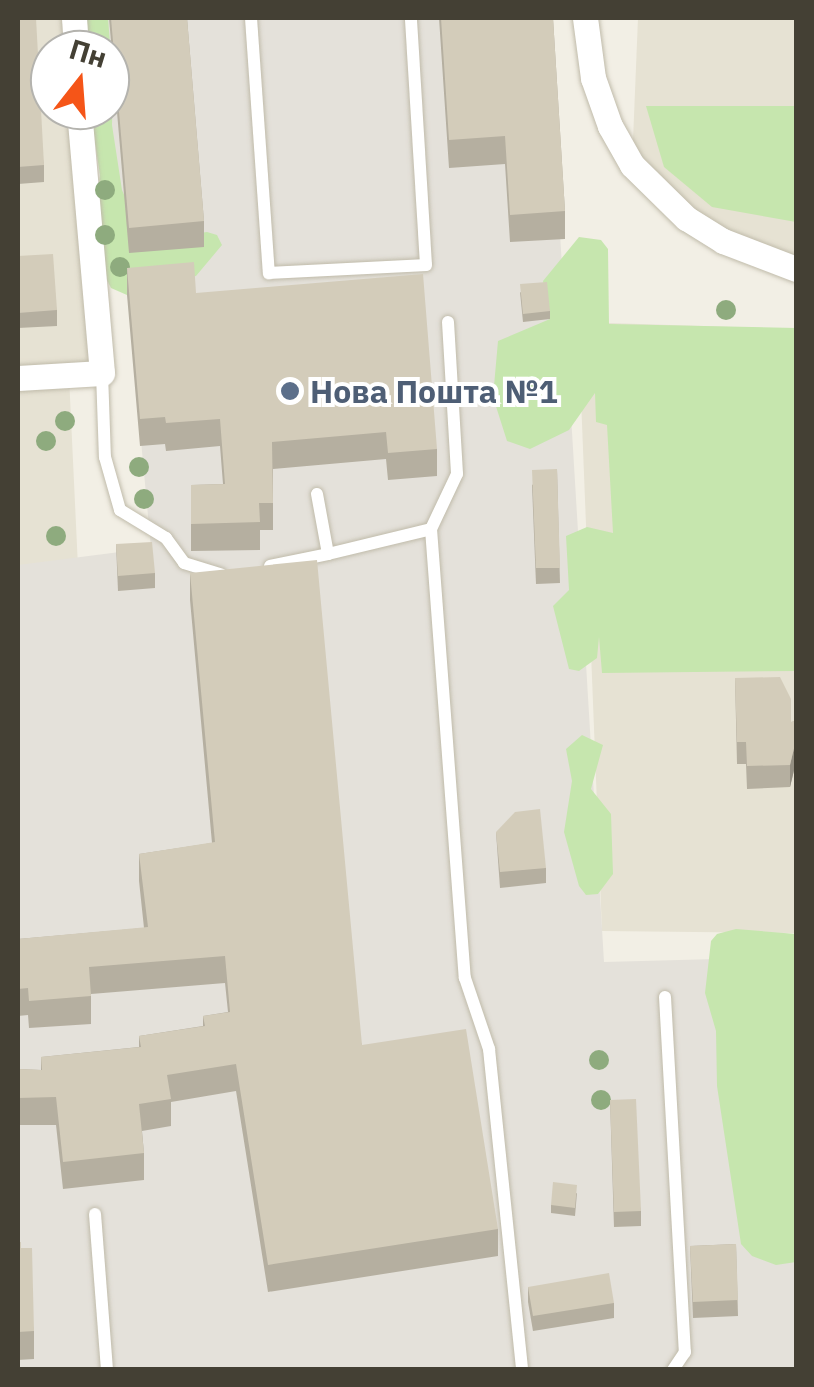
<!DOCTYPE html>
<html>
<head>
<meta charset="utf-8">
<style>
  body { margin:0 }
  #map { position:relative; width:814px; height:1387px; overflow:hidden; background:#f2efe5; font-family:"IBM Plex Sans",sans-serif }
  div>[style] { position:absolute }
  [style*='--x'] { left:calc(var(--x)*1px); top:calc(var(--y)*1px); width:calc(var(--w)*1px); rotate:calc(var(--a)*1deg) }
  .residential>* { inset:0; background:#e6e2d3 }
  .industrial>* { inset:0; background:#e4e1da }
  .green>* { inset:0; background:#c6e6ae }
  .roads { filter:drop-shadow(0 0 2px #c0bbaa) drop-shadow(0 0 2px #c0bbaa) }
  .lane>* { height:12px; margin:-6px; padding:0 6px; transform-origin:6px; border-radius:6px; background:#fff }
  .street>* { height:25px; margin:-12.5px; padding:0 12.5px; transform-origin:12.5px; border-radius:12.5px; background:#fff }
  .trees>* { width:20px; height:20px; margin:-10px; border-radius:50%; background:#8eab7e }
  .wall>* { inset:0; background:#b5afa0 }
  .shaded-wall>* { inset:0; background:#948f82 }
  .building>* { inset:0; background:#d3ccba }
  .dots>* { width:28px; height:28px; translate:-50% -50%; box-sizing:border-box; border:5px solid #fff; border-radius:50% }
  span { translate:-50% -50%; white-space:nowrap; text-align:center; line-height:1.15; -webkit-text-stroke:8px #fff; paint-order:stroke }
  .service-label { font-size:32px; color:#4e5e75; font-weight:700 }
  .left { translate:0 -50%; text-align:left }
  .frame { position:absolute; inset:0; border:20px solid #444034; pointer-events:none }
  .north { position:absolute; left:30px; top:30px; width:100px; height:100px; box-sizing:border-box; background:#fff; border:2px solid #b4b3ae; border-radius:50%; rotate:17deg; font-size:28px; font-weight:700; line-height:40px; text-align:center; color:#444034 }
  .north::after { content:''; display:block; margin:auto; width:35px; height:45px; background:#f55518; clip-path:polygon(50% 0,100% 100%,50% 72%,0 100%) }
</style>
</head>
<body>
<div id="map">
  <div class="residential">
    <div style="clip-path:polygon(18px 18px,74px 18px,76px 50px,50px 50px,50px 110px,79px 110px,102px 373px,69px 376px,78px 567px,18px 570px)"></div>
    <div style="clip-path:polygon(638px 18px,796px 18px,796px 269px,723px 241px,632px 165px)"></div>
    <div style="clip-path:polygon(578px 322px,796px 329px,796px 933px,602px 931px)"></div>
  </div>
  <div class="industrial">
    <div style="clip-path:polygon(102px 18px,547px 18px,604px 962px,796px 957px,796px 1369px,18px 1369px,18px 565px,151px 548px,110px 107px,110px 50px)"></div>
  </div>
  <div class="green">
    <div style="clip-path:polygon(84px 18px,108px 18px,113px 80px,112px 125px,122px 190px,144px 241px,207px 232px,217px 235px,222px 245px,196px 276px,136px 289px,127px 295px,111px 288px,106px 278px,94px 237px,100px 175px,90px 110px,110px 110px,110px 50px,83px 50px)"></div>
    <div style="clip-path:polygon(646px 106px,796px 106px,796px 222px,712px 207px,664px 167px)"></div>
    <div style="clip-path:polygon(579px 237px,601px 240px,608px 249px,609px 324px,796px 328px,796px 671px,602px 673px,599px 637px,597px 658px,579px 671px,569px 669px,553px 606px,569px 590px,566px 536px,587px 527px,613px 533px,607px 425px,596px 422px,595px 393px,569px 430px,530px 449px,507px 441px,493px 397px,498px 341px,550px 319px,543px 281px)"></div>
    <div style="clip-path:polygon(582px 735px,603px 745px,591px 789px,611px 814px,613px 874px,598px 894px,586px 895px,579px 886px,564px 832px,572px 781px,566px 749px)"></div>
    <div style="clip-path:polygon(736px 929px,796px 934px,796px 1262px,776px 1265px,752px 1256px,741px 1244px,717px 1086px,716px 1031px,705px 993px,711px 941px,717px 934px)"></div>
  </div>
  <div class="roads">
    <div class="lane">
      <div style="--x:251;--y:18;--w:256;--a:86"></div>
      <div style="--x:269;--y:273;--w:157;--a:-2.9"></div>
      <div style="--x:426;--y:265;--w:247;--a:-93.5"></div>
      <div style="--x:448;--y:322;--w:152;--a:86.6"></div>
      <div style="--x:457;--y:474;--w:61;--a:115.3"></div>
      <div style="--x:431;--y:529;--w:450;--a:85.7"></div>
      <div style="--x:465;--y:978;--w:75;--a:71.3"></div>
      <div style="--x:489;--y:1049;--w:323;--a:84.1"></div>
      <div style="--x:102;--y:373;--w:84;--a:88"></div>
      <div style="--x:105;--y:457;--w:55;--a:74.2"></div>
      <div style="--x:120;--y:510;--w:54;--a:31.3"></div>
      <div style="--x:166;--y:538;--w:31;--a:54"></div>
      <div style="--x:184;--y:563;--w:39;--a:17"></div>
      <div style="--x:317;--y:494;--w:61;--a:79.6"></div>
      <div style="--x:328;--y:554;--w:106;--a:-13.6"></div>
      <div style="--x:270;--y:566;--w:59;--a:-11.7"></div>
      <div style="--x:665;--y:997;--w:356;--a:86.8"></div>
      <div style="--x:685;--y:1352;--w:22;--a:124"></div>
      <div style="--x:95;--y:1214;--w:156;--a:85.6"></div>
    </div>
    <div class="street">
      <div style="--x:74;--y:18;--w:32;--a:86"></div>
      <div style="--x:585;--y:18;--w:61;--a:82.4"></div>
      <div style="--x:593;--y:78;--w:51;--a:70.5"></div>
      <div style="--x:610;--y:126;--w:45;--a:60.6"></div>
      <div style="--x:632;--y:165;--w:76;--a:44.5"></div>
      <div style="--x:686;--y:218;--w:44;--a:31.9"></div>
      <div style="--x:723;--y:241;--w:78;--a:21"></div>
      <div style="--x:18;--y:378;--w:84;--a:-3.4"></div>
      <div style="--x:102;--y:373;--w:264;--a:-95"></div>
    </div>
  </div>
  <div class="trees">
    <div style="left:105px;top:190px"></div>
    <div style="left:105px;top:235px"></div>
    <div style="left:120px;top:267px"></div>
    <div style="left:726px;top:310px"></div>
    <div style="left:65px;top:421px"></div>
    <div style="left:46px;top:441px"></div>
    <div style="left:139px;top:467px"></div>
    <div style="left:144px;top:499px"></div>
    <div style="left:56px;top:536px"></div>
    <div style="left:599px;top:1060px"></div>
    <div style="left:601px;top:1100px"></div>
  </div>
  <div class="wall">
    <div style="clip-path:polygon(18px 18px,44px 165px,44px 182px,18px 184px)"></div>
    <div style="clip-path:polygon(109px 18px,187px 18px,204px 221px,204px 247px,129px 253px)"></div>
    <div style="clip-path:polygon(439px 18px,553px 18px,565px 211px,565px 239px,510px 242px,505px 164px,449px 168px)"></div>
    <div style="clip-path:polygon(18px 256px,57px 310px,57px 326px,18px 328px)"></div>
    <div style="clip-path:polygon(127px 268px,196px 293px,437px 449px,437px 476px,388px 480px,386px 459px,273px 469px,273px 530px,260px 530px,260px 550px,191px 551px,191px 485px,223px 484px,220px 446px,166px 451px,165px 444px,140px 446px,127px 295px)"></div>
    <div style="clip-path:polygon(520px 292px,550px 311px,550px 319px,523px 322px)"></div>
    <div style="clip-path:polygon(557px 469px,560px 583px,536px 584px,532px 485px)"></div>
    <div style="clip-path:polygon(116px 544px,155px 573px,155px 588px,118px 591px)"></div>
    <div style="clip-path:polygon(190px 573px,362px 1045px,498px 1229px,498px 1256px,268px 1292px,236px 1091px,171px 1102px,171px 1126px,142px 1131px,144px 1153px,144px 1180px,63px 1189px,56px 1125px,18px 1125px,18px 1069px,41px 1070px,41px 1057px,139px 1047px,139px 1036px,203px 1026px,203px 1016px,228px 1012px,225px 983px,91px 994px,91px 1024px,29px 1028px,28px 1015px,18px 1016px,18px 939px,144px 928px,139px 881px,139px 854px,212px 843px,190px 600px)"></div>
    <div style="clip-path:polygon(735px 678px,791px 722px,796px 721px,796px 762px,790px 787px,747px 789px,746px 764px,737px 764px)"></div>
    <div style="clip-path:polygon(496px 832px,546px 868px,546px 883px,500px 888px)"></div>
    <div style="clip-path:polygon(610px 1100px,641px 1211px,641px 1226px,614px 1227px)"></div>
    <div style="clip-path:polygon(577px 1193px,575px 1216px,551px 1213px,551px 1205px)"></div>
    <div style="clip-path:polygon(18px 1242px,34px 1331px,34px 1359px,18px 1360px)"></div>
    <div style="clip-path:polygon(736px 1244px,738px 1316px,693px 1318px,690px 1246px)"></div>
    <div style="clip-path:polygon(528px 1287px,614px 1303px,614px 1318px,533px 1331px,528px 1302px)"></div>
  </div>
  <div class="shaded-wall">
    <div style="clip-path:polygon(796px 740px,796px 762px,790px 787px,790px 765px)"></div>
  </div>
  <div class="building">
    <div style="clip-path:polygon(18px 18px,36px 18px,44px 165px,18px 167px)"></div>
    <div style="clip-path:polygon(111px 18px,187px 18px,204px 221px,129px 228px)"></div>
    <div style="clip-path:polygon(441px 18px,553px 18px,565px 211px,510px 215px,505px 136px,449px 140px)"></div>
    <div style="clip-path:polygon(53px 254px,57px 310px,18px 313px,18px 256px)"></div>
    <div style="clip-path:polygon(194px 262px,196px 293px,423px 274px,437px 449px,388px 453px,386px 432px,272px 442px,273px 503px,259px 503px,260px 522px,191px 524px,191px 485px,225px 484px,220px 419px,166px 423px,165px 417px,140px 419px,127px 268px)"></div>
    <div style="clip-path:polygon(547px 282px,550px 311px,523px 314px,520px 284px)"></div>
    <div style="clip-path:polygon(557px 469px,560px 568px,536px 568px,532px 470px)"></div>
    <div style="clip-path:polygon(152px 542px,155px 573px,118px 576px,116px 544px)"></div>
    <div style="clip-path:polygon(317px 560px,362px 1045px,466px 1029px,498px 1229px,268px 1265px,236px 1064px,167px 1075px,171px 1099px,139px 1104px,144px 1153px,63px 1162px,56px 1097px,18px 1098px,18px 1069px,42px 1070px,41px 1057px,141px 1047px,139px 1036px,205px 1026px,203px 1016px,230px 1012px,225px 956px,89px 967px,91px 996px,29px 1001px,28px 988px,18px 989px,18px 939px,148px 927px,139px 854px,215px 842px,190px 573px)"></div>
    <div style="clip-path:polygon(780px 677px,791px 699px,791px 722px,796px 721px,796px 740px,790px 765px,747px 766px,746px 742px,737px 742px,735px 678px)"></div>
    <div style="clip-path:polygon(540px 809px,546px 868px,500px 872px,496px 832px,515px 812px)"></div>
    <div style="clip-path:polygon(636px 1099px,641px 1211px,614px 1212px,610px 1100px)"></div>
    <div style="clip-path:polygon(553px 1182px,577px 1185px,575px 1208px,551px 1205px)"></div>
    <div style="clip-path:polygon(18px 1242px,21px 1242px,21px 1248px,32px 1248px,34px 1331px,18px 1332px)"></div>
    <div style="clip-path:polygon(736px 1244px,738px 1300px,693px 1302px,690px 1246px)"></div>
    <div style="clip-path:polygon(609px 1273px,614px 1303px,533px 1316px,528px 1287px)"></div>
  </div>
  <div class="dots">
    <div style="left:290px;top:391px;background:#5c6f8a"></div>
  </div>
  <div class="service-label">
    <span class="left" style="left:310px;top:391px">Нова Пошта №1</span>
  </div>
  <div class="frame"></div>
  <div class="north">Пн</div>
</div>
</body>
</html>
